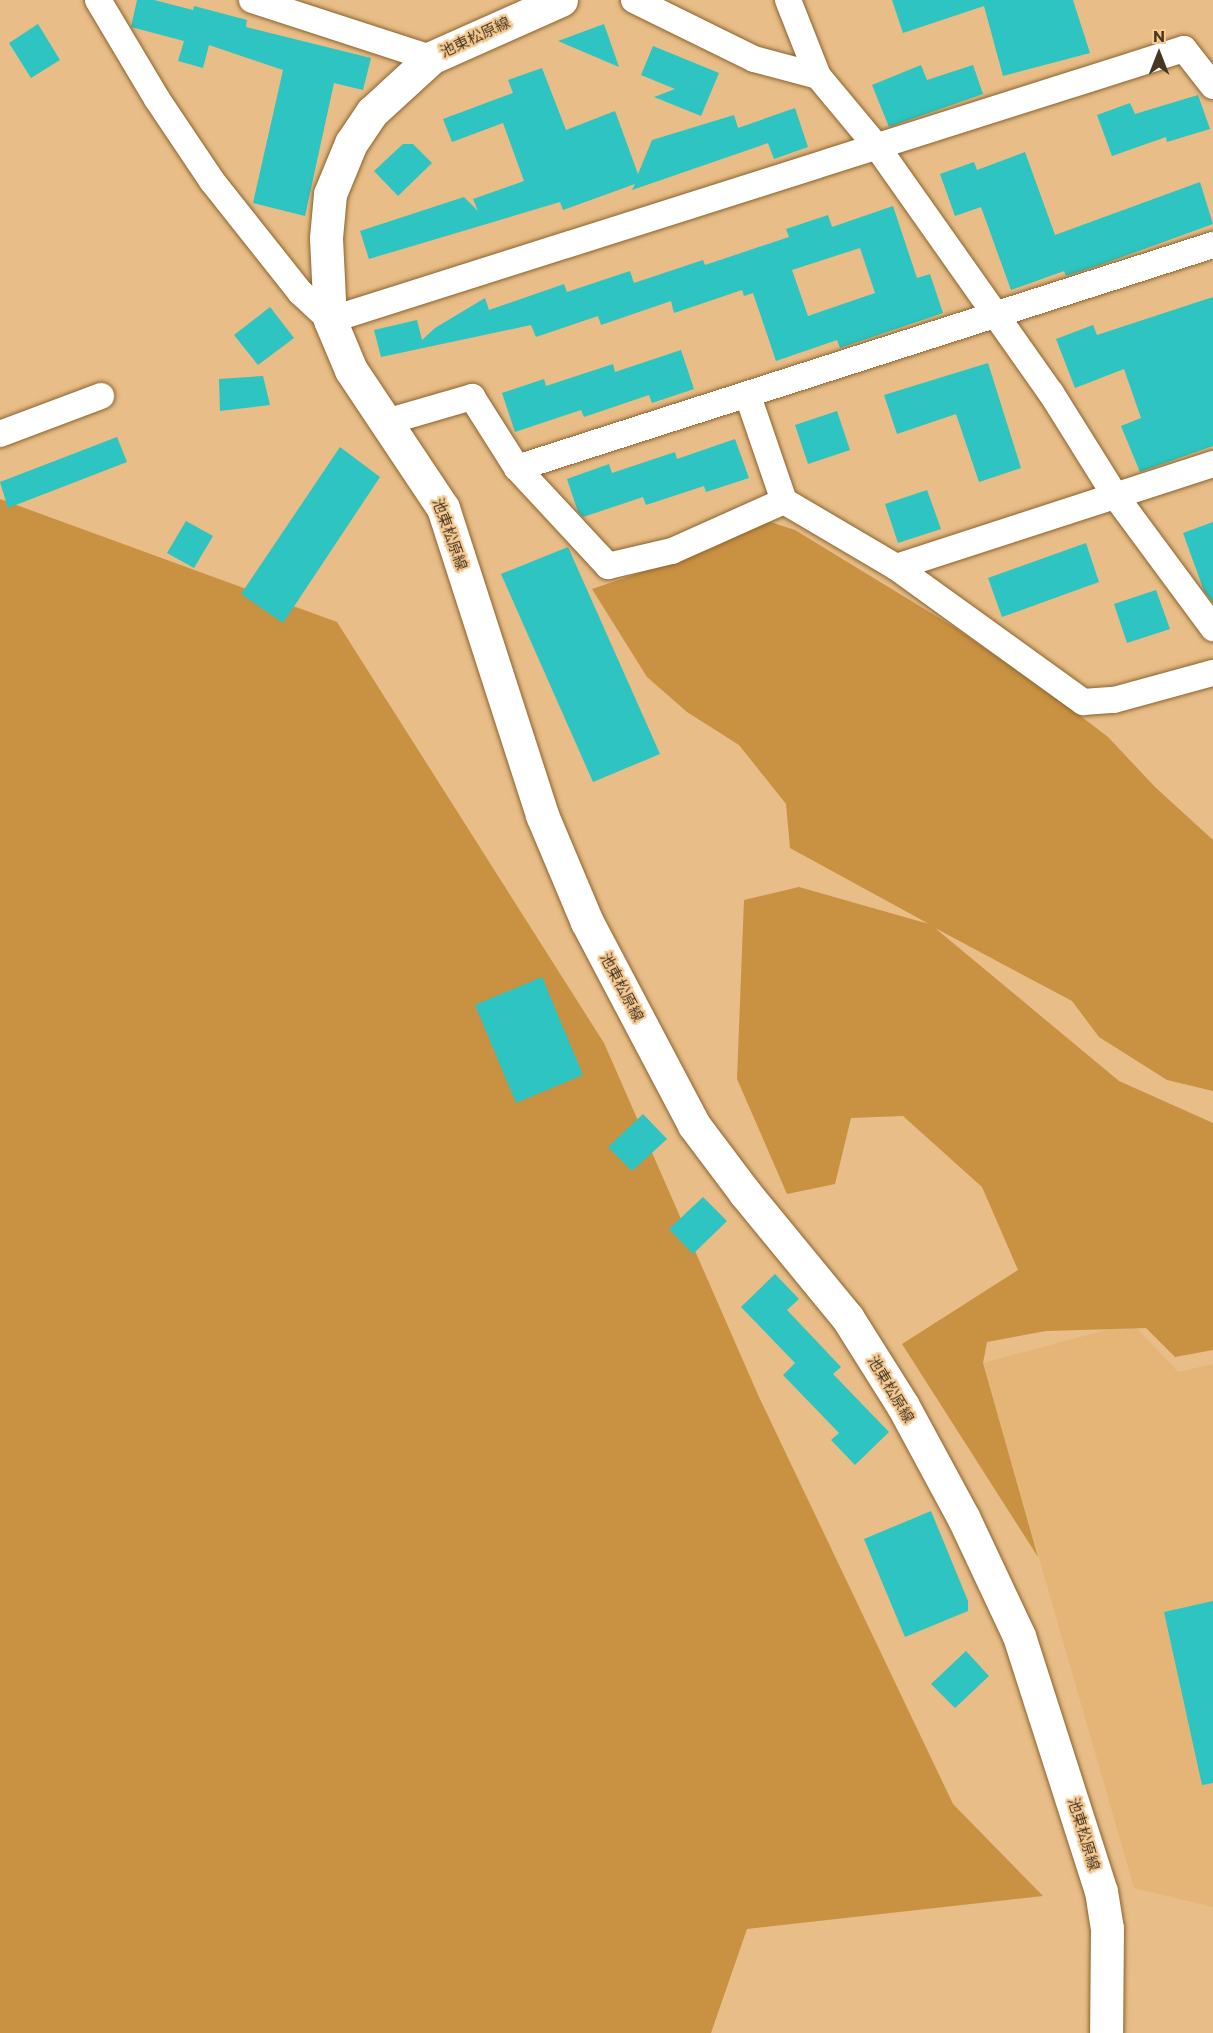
<!DOCTYPE html>
<html>
<head>
<meta charset="utf-8">
<style>
  body { margin:0 }
  #map { position:relative; width:1213px; height:2033px; overflow:hidden; background:#e8bd87; font-family:Commissioner,"Noto Sans JP",sans-serif }
  div>[style] { position:absolute }
  [style*='--x'] { left:calc(var(--x)*1px); top:calc(var(--y)*1px); width:calc(var(--w)*1px); rotate:calc(var(--a)*1deg) }
  .built>* { inset:0; background:#e4b577 }
  .green>* { inset:0; background:#c99142 }
  .building>* { inset:0; background:#2dc4c1 }
  .roads { filter:drop-shadow(0 0 2px #8a632e) drop-shadow(0 0 2px #8a632e) }
  .minor>* { height:26px; margin:-13px; padding:0 13px; transform-origin:13px; border-radius:13px; background:#fff }
  .secondary>* { height:33px; margin:-16.5px; padding:0 16.5px; transform-origin:16.5px; border-radius:16.5px; background:#fff }
  span { translate:-50% -50%; white-space:nowrap; text-align:center; line-height:1.15; -webkit-text-stroke:4.5px #f5ca93; paint-order:stroke }
  .street-label { font-size:15px; color:#473620 }
  .north { position:absolute; left:1129px; top:24px; width:60px; height:60px; -webkit-text-stroke:4px #f5ca93; paint-order:stroke; rotate:0deg; font-size:16px; font-weight:700; line-height:24px; text-align:center; color:#473620 }
  .north::after { content:''; display:block; margin:auto; width:21px; height:27px; background:#473620; clip-path:polygon(50% 0,100% 100%,50% 72%,0 100%) }
</style>
</head>
<body>
<div id="map">
  <div class="built">
    <div style="clip-path:polygon(1132px 1323px,1178px 1372px,1213px 1364px,1213px 1907px,1134px 1888px,983px 1363px)"></div>
  </div>
  <div class="green">
    <div style="clip-path:polygon(0 499px,337px 622px,604px 1043px,759px 1397px,953px 1804px,1043px 1896px,747px 1929px,711px 2033px,0 2033px)"></div>
    <div style="clip-path:polygon(767px 521px,795px 530px,954px 627px,1057px 698px,1108px 737px,1155px 787px,1213px 840px,1213px 1091px,1167px 1080px,1099px 1037px,1072px 1001px,935px 928px,1119px 1081px,1213px 1123px,1213px 1350px,1175px 1357px,1146px 1328px,1046px 1331px,987px 1342px,983px 1363px,1038px 1557px,902px 1344px,1018px 1270px,982px 1187px,903px 1116px,851px 1118px,835px 1184px,787px 1194px,737px 1079px,744px 900px,799px 887px,929px 924px,790px 848px,786px 804px,739px 745px,687px 712px,647px 677px,592px 589px,711px 549px)"></div>
  </div>
  <div class="building">
    <div style="clip-path:polygon(137px 0,154px 0,193px 10px,194px 6px,247px 20px,246px 27px,371px 58px,363px 90px,334px 83px,305px 216px,253px 203px,283px 70px,209px 45px,203px 68px,178px 61px,184px 41px,131px 27px)"></div>
    <div style="clip-path:polygon(892px 0,1073px 0,1090px 53px,1003px 76px,984px 6px,903px 33px)"></div>
    <div style="clip-path:polygon(38px 24px,60px 60px,31px 78px,9px 43px)"></div>
    <div style="clip-path:polygon(604px 24px,619px 67px,558px 41px)"></div>
    <div style="clip-path:polygon(653px 46px,719px 73px,701px 116px,654px 97px,675px 89px,641px 75px)"></div>
    <div style="clip-path:polygon(921px 65px,927px 80px,973px 65px,983px 94px,889px 127px,872px 85px)"></div>
    <div style="clip-path:polygon(542px 68px,566px 130px,615px 111px,638px 174px,652px 140px,734px 115px,738px 128px,795px 108px,808px 147px,774px 159px,768px 143px,632px 190px,635px 184px,563px 210px,560px 202px,369px 259px,360px 231px,464px 197px,478px 211px,473px 199px,524px 181px,503px 123px,452px 142px,443px 119px,513px 93px,508px 80px)"></div>
    <div style="clip-path:polygon(1198px 95px,1210px 129px,1167px 142px,1166px 137px,1112px 156px,1097px 115px,1130px 103px,1135px 114px)"></div>
    <div style="clip-path:polygon(403px 144px,413px 144px,432px 163px,398px 196px,374px 171px)"></div>
    <div style="clip-path:polygon(1025px 152px,1055px 235px,1200px 182px,1213px 224px,1100px 265px,1066px 276px,1064px 271px,1011px 290px,981px 207px,955px 216px,940px 174px,974px 162px,977px 170px)"></div>
    <div style="clip-path:polygon(evenodd,893px 206px,917px 278px,930px 274px,943px 313px,840px 348px,837px 340px,776px 361px,753px 293px,744px 296px,742px 290px,674px 313px,671px 301px,601px 325px,598px 316px,536px 337px,531px 325px,381px 357px,374px 330px,417px 320px,422px 340px,435px 328px,485px 298px,489px 310px,564px 284px,567px 292px,630px 271px,634px 283px,703px 260px,705px 265px,789px 237px,786px 229px,828px 215px,832px 227px,893px 206px,860px 248px,875px 293px,808px 316px,792px 270px,860px 248px)"></div>
    <div style="clip-path:polygon(1213px 297px,1213px 446px,1140px 472px,1121px 426px,1141px 418px,1124px 369px,1075px 388px,1056px 339px,1093px 325px,1097px 335px)"></div>
    <div style="clip-path:polygon(270px 307px,294px 338px,258px 365px,234px 335px)"></div>
    <div style="clip-path:polygon(681px 350px,694px 389px,652px 403px,649px 395px,584px 417px,581px 410px,515px 432px,502px 393px,544px 379px,546px 386px,613px 364px,615px 372px)"></div>
    <div style="clip-path:polygon(988px 363px,1021px 468px,979px 482px,956px 414px,897px 434px,884px 395px)"></div>
    <div style="clip-path:polygon(263px 376px,270px 405px,220px 411px,219px 379px)"></div>
    <div style="clip-path:polygon(837px 411px,850px 450px,808px 464px,795px 425px)"></div>
    <div style="clip-path:polygon(117px 437px,127px 462px,8px 508px,0 482px)"></div>
    <div style="clip-path:polygon(735px 439px,749px 478px,706px 492px,704px 486px,646px 505px,643px 497px,583px 517px,578px 512px,567px 479px,609px 464px,612px 473px,675px 452px,677px 459px)"></div>
    <div style="clip-path:polygon(340px 447px,380px 477px,283px 623px,241px 594px)"></div>
    <div style="clip-path:polygon(927px 490px,941px 529px,898px 543px,885px 504px)"></div>
    <div style="clip-path:polygon(186px 521px,213px 536px,194px 568px,167px 553px)"></div>
    <div style="clip-path:polygon(1213px 522px,1213px 603px,1204px 591px,1183px 533px)"></div>
    <div style="clip-path:polygon(1086px 543px,1099px 582px,1002px 617px,988px 578px)"></div>
    <div style="clip-path:polygon(568px 547px,660px 754px,593px 782px,501px 574px)"></div>
    <div style="clip-path:polygon(1156px 590px,1170px 629px,1127px 643px,1114px 604px)"></div>
    <div style="clip-path:polygon(542px 977px,583px 1075px,516px 1103px,475px 1005px)"></div>
    <div style="clip-path:polygon(643px 1114px,667px 1139px,632px 1171px,608px 1147px)"></div>
    <div style="clip-path:polygon(703px 1197px,727px 1221px,693px 1254px,669px 1229px)"></div>
    <div style="clip-path:polygon(775px 1274px,799px 1299px,787px 1310px,841px 1367px,833px 1374px,889px 1432px,855px 1465px,831px 1440px,839px 1433px,783px 1375px,795px 1363px,741px 1307px)"></div>
    <div style="clip-path:polygon(931px 1511px,968px 1601px,968px 1611px,905px 1637px,864px 1539px)"></div>
    <div style="clip-path:polygon(1213px 1601px,1213px 1783px,1202px 1785px,1164px 1612px)"></div>
    <div style="clip-path:polygon(966px 1651px,989px 1676px,955px 1708px,931px 1684px)"></div>
  </div>
  <div class="roads">
    <div class="minor">
      <div style="--x:98;--y:0;--w:115;--a:59.2"></div>
      <div style="--x:157;--y:99;--w:99;--a:56.1"></div>
      <div style="--x:212;--y:181;--w:142;--a:51.6"></div>
      <div style="--x:300;--y:292;--w:41;--a:43"></div>
      <div style="--x:330;--y:320;--w:896;--a:-17.61"></div>
      <div style="--x:1184;--y:49;--w:47;--a:51.9"></div>
      <div style="--x:252;--y:0;--w:188;--a:18"></div>
      <div style="--x:634;--y:0;--w:134;--a:26.2"></div>
      <div style="--x:754;--y:59;--w:66;--a:14.9"></div>
      <div style="--x:788;--y:0;--w:82;--a:68.5"></div>
      <div style="--x:818;--y:76;--w:94;--a:50.2"></div>
      <div style="--x:878;--y:148;--w:300;--a:54.8"></div>
      <div style="--x:1051;--y:393;--w:119;--a:58"></div>
      <div style="--x:1114;--y:494;--w:167;--a:53.5"></div>
      <div style="--x:748;--y:396;--w:111;--a:71.1"></div>
      <div style="--x:784;--y:501;--w:130;--a:30.5"></div>
      <div style="--x:896;--y:567;--w:333;--a:-18"></div>
      <div style="--x:386;--y:422;--w:90;--a:-16.2"></div>
      <div style="--x:472;--y:397;--w:84;--a:57.6"></div>
      <div style="--x:517;--y:468;--w:731;--a:-17.77"></div>
      <div style="--x:0;--y:434;--w:108;--a:-20.6"></div>
      <div style="--x:517;--y:468;--w:134;--a:47.1"></div>
      <div style="--x:608;--y:566;--w:66;--a:-13.2"></div>
      <div style="--x:672;--y:551;--w:123;--a:-24.1"></div>
      <div style="--x:896;--y:567;--w:231;--a:35.8"></div>
      <div style="--x:1083;--y:702;--w:31;--a:-4"></div>
      <div style="--x:1114;--y:700;--w:103;--a:-15.3"></div>
    </div>
    <div class="secondary">
      <div style="--x:561;--y:0;--w:142;--a:156"></div>
      <div style="--x:431;--y:58;--w:80;--a:137.5"></div>
      <div style="--x:372;--y:112;--w:37;--a:124"></div>
      <div style="--x:351;--y:143;--w:55;--a:112.4"></div>
      <div style="--x:330;--y:194;--w:44;--a:95.2"></div>
      <div style="--x:326;--y:238;--w:82;--a:87.2"></div>
      <div style="--x:330;--y:320;--w:54;--a:67.2"></div>
      <div style="--x:351;--y:370;--w:166;--a:56.3"></div>
      <div style="--x:443;--y:508;--w:323;--a:72.1"></div>
      <div style="--x:542;--y:815;--w:116;--a:67.2"></div>
      <div style="--x:587;--y:922;--w:229;--a:62.2"></div>
      <div style="--x:694;--y:1125;--w:85;--a:53.1"></div>
      <div style="--x:745;--y:1193;--w:161;--a:50.6"></div>
      <div style="--x:847;--y:1317;--w:105;--a:57.8"></div>
      <div style="--x:903;--y:1406;--w:128;--a:61.6"></div>
      <div style="--x:964;--y:1519;--w:129;--a:64.8"></div>
      <div style="--x:1019;--y:1636;--w:268;--a:72.2"></div>
      <div style="--x:1101;--y:1891;--w:37;--a:81"></div>
      <div style="--x:1107;--y:1928;--w:105;--a:90.5"></div>
    </div>
  </div>
  <div class="street-label">
    <span style="left:475px;top:37px;rotate:-25deg">池東松原線</span>
    <span style="left:450px;top:534px;rotate:70deg">池東松原線</span>
    <span style="left:622px;top:987px;rotate:62deg">池東松原線</span>
    <span style="left:891px;top:1389px;rotate:59deg">池東松原線</span>
    <span style="left:1084px;top:1834px;rotate:73deg">池東松原線</span>
  </div>
  <div class="north">N</div>
</div>
</body>
</html>
